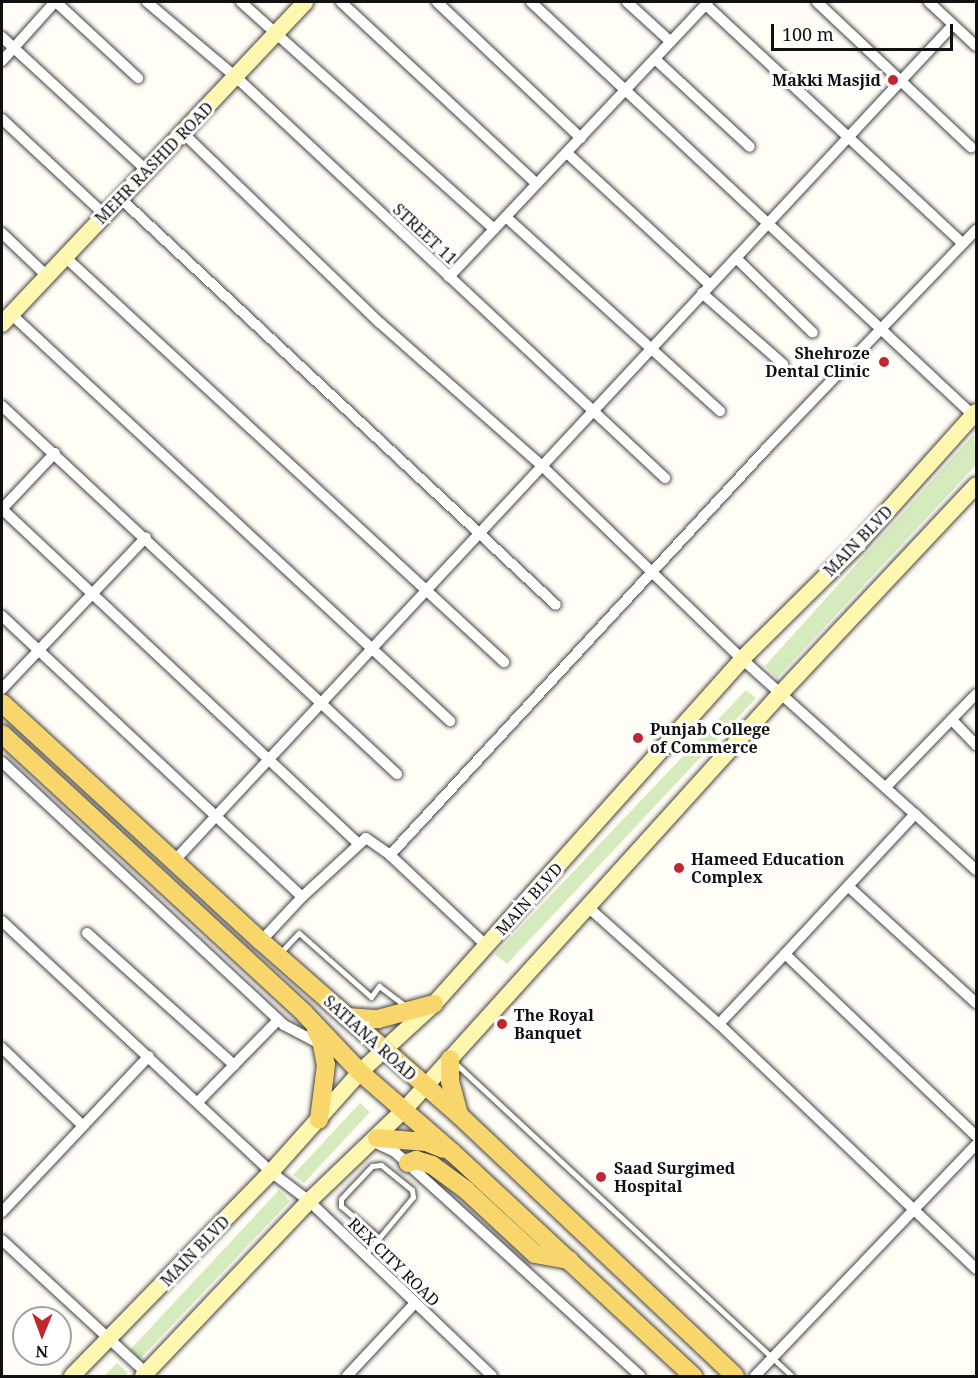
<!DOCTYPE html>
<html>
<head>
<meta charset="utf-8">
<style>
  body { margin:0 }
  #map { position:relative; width:978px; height:1378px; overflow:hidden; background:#fffdf5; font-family:"Noto Serif",serif }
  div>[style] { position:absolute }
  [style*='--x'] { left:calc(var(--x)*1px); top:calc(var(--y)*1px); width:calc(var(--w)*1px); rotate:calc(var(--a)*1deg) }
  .green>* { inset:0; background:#d5ebbd }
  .roads { filter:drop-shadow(0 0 2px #444) drop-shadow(0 0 2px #444) }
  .lane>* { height:5px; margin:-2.5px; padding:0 2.5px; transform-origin:2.5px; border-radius:2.5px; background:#fff }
  .street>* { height:10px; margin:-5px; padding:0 5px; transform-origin:5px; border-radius:5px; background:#fff }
  .secondary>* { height:16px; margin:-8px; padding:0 8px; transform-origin:8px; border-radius:8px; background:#fff6b0 }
  .primary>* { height:18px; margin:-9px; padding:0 9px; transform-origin:9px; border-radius:9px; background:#f9d66b }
  .dots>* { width:16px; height:16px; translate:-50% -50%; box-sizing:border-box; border:3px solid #fff; border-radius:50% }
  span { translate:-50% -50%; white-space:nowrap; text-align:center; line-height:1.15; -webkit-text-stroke:6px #fff; paint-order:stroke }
  .poi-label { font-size:16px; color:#111; font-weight:700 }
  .right { translate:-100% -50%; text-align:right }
  .left { translate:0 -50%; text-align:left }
  .street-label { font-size:16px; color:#111 }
  .frame { position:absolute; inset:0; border:3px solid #111; pointer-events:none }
  .north { position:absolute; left:12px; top:1306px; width:60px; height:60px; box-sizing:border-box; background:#fff; border:2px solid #a0a0a0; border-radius:50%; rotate:181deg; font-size:16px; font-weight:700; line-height:24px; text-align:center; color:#111 }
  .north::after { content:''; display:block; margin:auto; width:21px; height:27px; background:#c4262e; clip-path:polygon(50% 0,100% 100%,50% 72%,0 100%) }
  .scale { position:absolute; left:771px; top:24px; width:182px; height:27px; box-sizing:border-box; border:3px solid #111; border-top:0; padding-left:8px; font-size:18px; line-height:21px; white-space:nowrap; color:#111; -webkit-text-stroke:4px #fff; paint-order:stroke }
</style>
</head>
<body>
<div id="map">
  <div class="green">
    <div style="clip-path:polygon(974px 434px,976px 465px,777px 678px,765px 666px)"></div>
    <div style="clip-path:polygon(746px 690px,756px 698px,507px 964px,495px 954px)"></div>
    <div style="clip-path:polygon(360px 1103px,370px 1112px,304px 1183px,293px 1175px)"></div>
    <div style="clip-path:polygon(279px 1190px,290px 1201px,139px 1360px,129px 1351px)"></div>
    <div style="clip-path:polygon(117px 1363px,128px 1373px,125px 1376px,104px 1376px)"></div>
  </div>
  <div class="roads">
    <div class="lane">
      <div style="--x:281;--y:952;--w:26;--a:-47"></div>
      <div style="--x:299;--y:933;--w:96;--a:41.6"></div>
      <div style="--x:371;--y:997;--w:14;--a:-54"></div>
      <div style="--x:379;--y:986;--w:34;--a:37"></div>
      <div style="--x:454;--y:1062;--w:461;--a:42.9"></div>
      <div style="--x:365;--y:1255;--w:22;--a:-51"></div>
      <div style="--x:379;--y:1238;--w:53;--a:-50.3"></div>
      <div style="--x:413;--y:1197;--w:7;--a:-98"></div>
      <div style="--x:412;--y:1190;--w:40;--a:-141"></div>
      <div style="--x:381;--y:1165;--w:9;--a:174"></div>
      <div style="--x:372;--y:1166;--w:45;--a:133.2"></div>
      <div style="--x:341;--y:1199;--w:7;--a:90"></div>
      <div style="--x:341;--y:1206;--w:50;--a:40.1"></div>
    </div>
    <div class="street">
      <div style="--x:56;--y:2;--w:112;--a:42.8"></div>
      <div style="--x:147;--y:2;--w:118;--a:40.2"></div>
      <div style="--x:237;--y:78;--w:586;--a:43.06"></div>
      <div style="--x:241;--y:2;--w:340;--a:41.9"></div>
      <div style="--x:341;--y:2;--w:267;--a:42.9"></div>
      <div style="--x:437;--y:2;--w:198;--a:43.4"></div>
      <div style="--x:531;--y:2;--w:609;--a:43.07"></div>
      <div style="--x:627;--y:2;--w:59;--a:42.3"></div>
      <div style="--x:817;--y:2;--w:212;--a:43.3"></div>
      <div style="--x:929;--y:2;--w:64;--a:43.1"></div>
      <div style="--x:705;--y:4;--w:352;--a:42.9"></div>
      <div style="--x:2;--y:37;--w:196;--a:42.7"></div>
      <div style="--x:655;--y:59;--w:129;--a:42.8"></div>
      <div style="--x:2;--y:61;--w:79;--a:-48.1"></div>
      <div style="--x:2;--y:119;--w:139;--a:43"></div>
      <div style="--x:183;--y:133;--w:274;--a:44"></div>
      <div style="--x:380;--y:323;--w:215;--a:41.4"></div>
      <div style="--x:541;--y:465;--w:279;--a:44"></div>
      <div style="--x:742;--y:659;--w:232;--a:41.9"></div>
      <div style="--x:567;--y:153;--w:195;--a:42.7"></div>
      <div style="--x:120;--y:198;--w:596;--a:43.03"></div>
      <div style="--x:506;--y:217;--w:289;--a:42.2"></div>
      <div style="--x:2;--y:233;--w:61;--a:43.7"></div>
      <div style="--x:64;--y:256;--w:599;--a:42.7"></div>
      <div style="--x:736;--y:258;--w:107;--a:44.2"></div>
      <div style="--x:449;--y:277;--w:378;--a:-46.7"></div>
      <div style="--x:702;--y:293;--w:108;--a:41.2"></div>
      <div style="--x:11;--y:314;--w:599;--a:42.83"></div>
      <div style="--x:2;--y:406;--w:540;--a:42.97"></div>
      <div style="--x:2;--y:509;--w:488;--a:43.2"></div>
      <div style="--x:2;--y:509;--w:77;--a:-46.6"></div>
      <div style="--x:2;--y:616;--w:411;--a:43.1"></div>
      <div style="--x:2;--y:689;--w:209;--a:-46.5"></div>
      <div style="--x:952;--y:720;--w:35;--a:46"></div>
      <div style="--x:2;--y:762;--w:386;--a:43"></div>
      <div style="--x:284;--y:1025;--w:43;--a:27.8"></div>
      <div style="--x:886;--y:787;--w:129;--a:-45.9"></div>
      <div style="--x:390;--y:855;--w:552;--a:-47.2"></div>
      <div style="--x:765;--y:450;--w:305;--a:-46.2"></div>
      <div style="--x:176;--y:859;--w:1140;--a:-47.03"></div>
      <div style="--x:976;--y:870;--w:83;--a:-137.4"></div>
      <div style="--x:915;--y:814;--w:191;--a:132.9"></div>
      <div style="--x:785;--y:954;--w:264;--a:43.6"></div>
      <div style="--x:849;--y:887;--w:172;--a:42.4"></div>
      <div style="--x:588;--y:907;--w:176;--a:41.8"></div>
      <div style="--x:719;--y:1024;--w:355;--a:43.6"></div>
      <div style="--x:2;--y:921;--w:368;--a:43"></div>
      <div style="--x:271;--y:1172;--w:48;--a:37.3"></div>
      <div style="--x:309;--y:1201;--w:253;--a:43.7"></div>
      <div style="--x:87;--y:933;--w:198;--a:41.9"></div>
      <div style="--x:261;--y:941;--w:60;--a:-47"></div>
      <div style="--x:302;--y:897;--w:87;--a:-42.7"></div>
      <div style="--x:366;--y:838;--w:29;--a:35"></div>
      <div style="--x:390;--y:855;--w:133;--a:43.2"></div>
      <div style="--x:719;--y:1024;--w:96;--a:-46.7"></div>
      <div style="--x:2;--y:1048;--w:111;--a:43.9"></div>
      <div style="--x:198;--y:1102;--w:115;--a:-45.7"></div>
      <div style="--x:376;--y:1143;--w:21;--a:25"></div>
      <div style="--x:395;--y:1152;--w:332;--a:42.4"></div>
      <div style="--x:2;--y:1212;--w:214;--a:-46.7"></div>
      <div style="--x:2;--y:1240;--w:196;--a:42.7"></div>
      <div style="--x:347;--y:1376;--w:100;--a:-47"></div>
      <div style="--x:755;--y:1376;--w:320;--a:-46.3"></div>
    </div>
    <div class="secondary">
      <div style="--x:2;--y:324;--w:442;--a:-46.7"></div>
      <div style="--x:72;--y:1376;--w:285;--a:-45.7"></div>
      <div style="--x:271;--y:1172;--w:134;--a:-48.3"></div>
      <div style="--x:360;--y:1072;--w:100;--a:-42.6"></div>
      <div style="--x:434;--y:1004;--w:462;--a:-48.2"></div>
      <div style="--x:742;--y:659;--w:162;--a:-44.7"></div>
      <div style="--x:857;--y:545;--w:178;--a:-48.2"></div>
      <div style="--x:143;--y:1376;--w:241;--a:-46.5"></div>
      <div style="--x:309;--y:1201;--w:130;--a:-43.8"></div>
      <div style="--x:403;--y:1111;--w:564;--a:-47.88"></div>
      <div style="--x:781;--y:693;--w:285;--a:-46.8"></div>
    </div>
    <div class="primary">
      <div style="--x:2;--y:703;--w:352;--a:42.6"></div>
      <div style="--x:261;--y:941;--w:264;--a:41.3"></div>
      <div style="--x:459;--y:1115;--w:380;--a:43.4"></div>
      <div style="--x:2;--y:734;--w:411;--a:42.7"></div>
      <div style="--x:304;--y:1013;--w:81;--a:46.5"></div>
      <div style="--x:360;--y:1072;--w:123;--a:41.1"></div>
      <div style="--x:453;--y:1153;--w:328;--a:42.9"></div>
      <div style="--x:347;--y:1017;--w:31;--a:4"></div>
      <div style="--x:378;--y:1019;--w:58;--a:-15"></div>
      <div style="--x:316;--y:1031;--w:10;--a:61"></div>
      <div style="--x:321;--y:1040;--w:25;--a:79"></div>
      <div style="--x:326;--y:1065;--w:55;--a:97.3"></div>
      <div style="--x:450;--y:1059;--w:22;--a:90"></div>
      <div style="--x:450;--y:1081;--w:35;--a:75"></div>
      <div style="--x:377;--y:1138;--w:49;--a:4.7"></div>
      <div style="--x:426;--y:1142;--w:18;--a:22"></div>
      <div style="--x:408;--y:1163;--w:9;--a:-21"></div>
      <div style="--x:416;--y:1160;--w:17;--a:17"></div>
      <div style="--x:432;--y:1165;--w:42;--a:36.3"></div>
      <div style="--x:466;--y:1190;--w:94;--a:42.8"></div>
      <div style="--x:535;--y:1254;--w:35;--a:10"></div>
    </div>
  </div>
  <div class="dots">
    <div style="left:893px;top:80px;background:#c4262e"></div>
    <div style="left:884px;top:362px;background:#c4262e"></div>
    <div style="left:638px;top:738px;background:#c4262e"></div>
    <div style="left:679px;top:868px;background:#c4262e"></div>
    <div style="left:502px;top:1024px;background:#c4262e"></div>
    <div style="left:601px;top:1177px;background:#c4262e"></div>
  </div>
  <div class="poi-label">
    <span class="right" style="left:881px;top:80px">Makki Masjid</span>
    <span class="right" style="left:870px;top:362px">Shehroze<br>Dental Clinic</span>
    <span class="left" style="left:650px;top:738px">Punjab College<br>of Commerce</span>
    <span class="left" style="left:691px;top:868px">Hameed Education<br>Complex</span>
    <span class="left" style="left:514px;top:1024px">The Royal<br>Banquet</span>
    <span class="left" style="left:614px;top:1177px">Saad Surgimed<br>Hospital</span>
  </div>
  <div class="street-label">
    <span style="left:154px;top:163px;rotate:-46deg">MEHR RASHID ROAD</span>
    <span style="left:425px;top:234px;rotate:43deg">STREET 11</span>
    <span style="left:858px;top:541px;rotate:-46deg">MAIN BLVD</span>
    <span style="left:529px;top:899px;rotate:-48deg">MAIN BLVD</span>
    <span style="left:370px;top:1038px;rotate:42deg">SATIANA ROAD</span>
    <span style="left:195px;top:1251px;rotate:-46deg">MAIN BLVD</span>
    <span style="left:394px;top:1262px;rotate:44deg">REX CITY ROAD</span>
  </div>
  <div class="frame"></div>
  <div class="north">N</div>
  <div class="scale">100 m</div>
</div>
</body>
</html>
